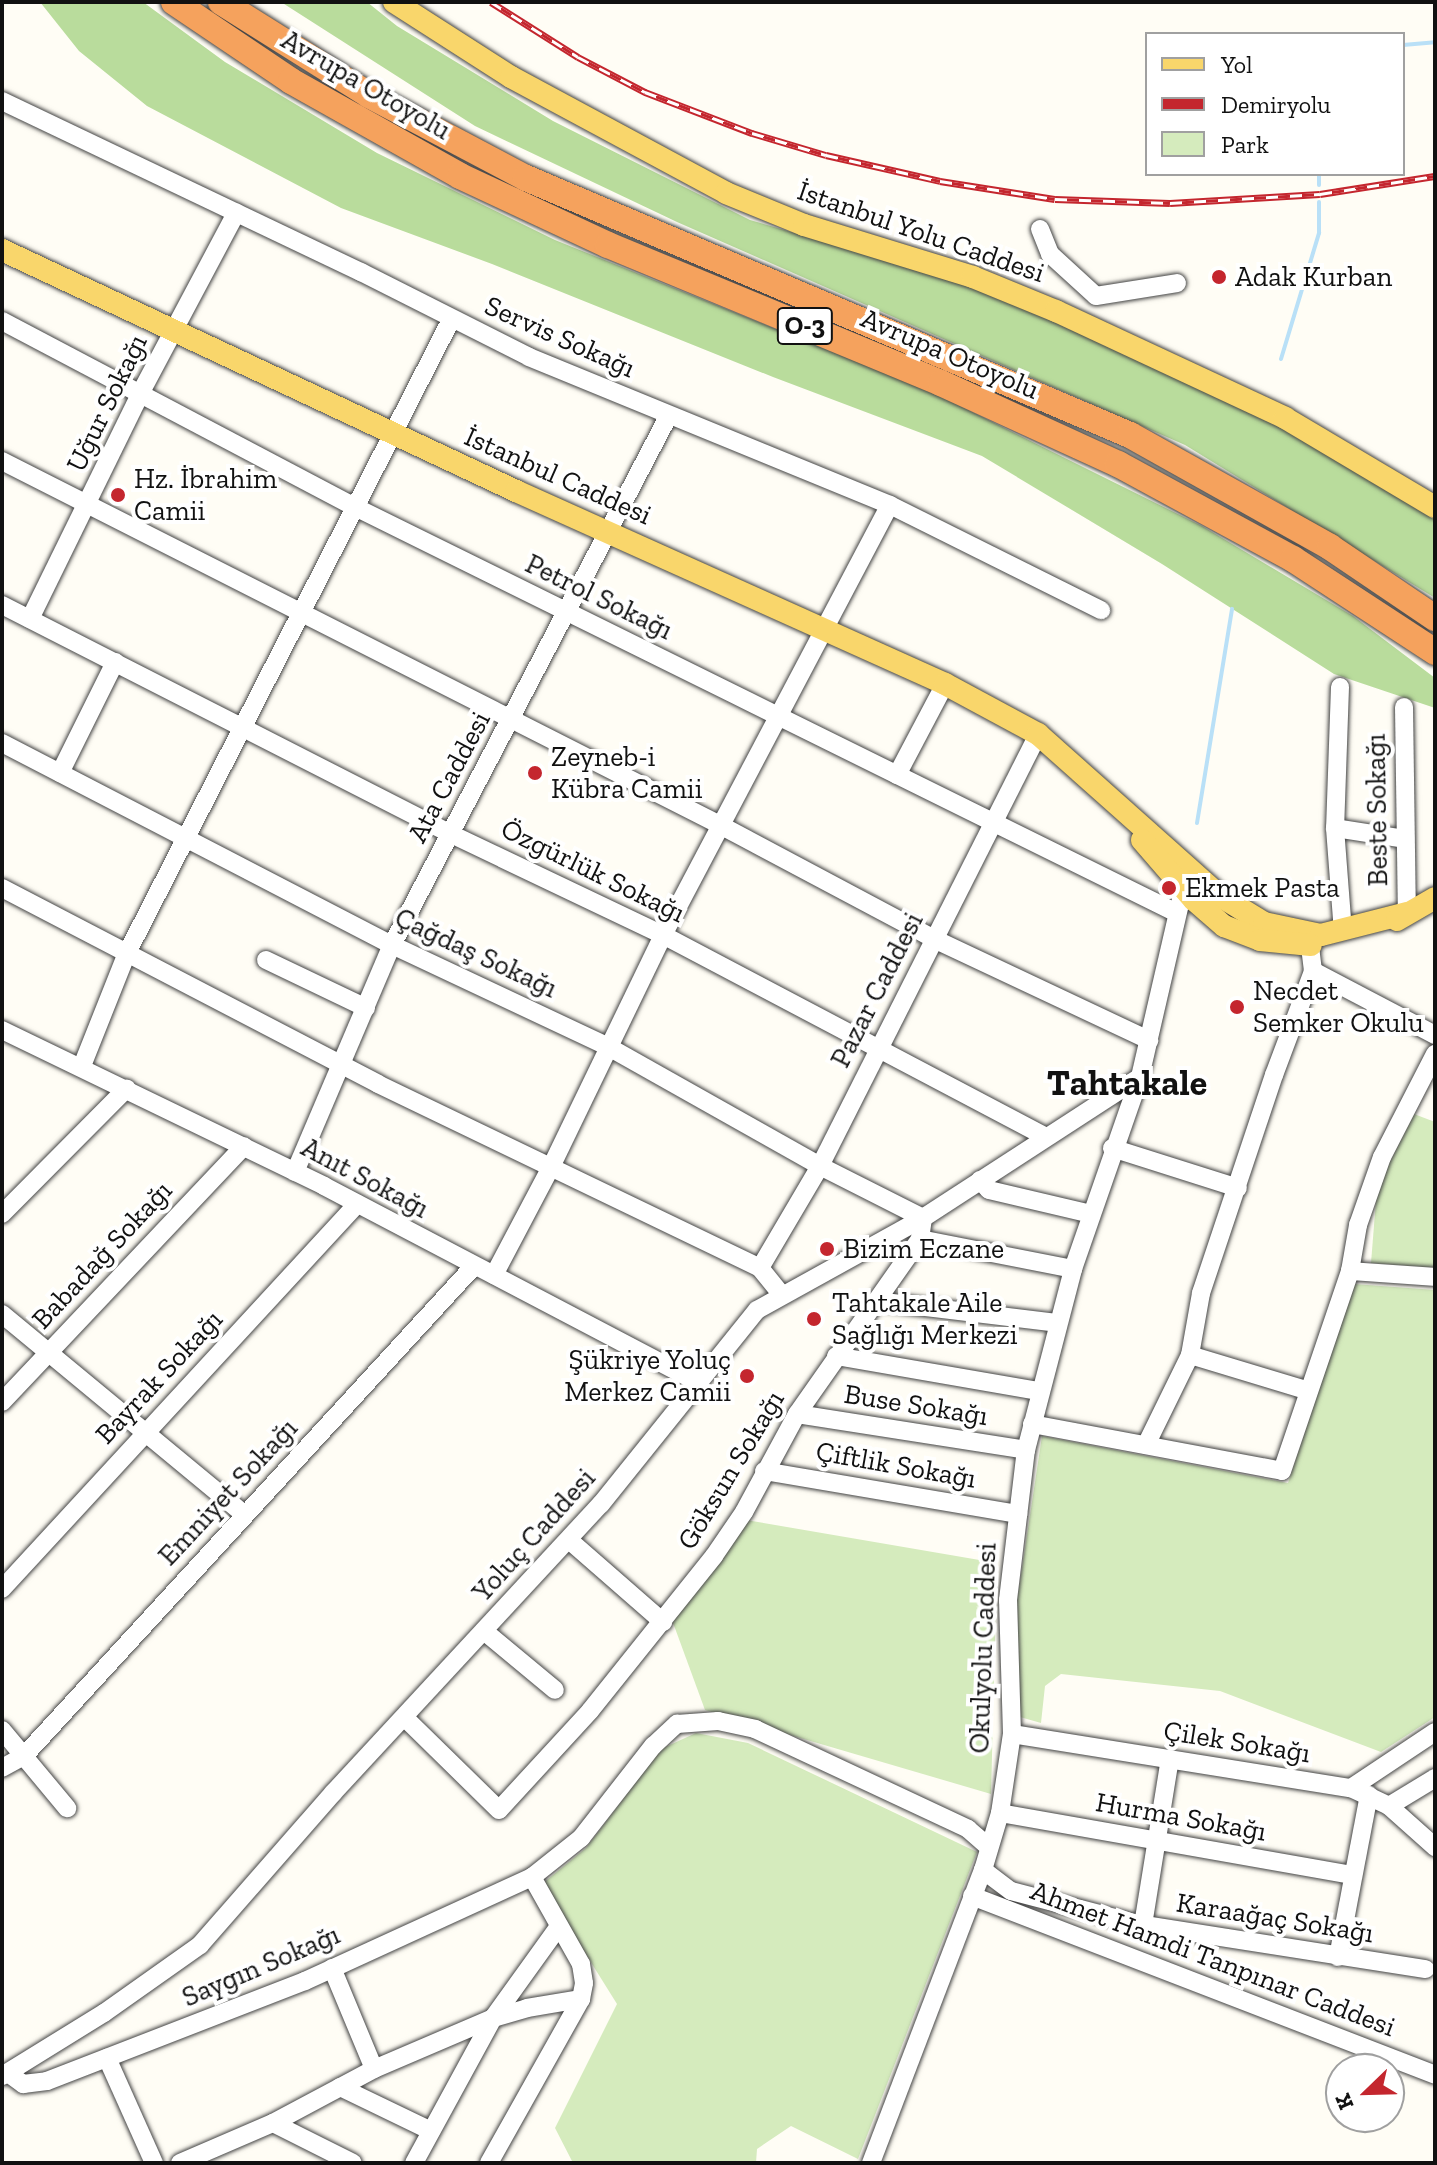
<!DOCTYPE html>
<html>
<head>
<meta charset="utf-8">
<style>
  body { margin:0 }
  #map { position:relative; width:1437px; height:2165px; overflow:hidden; background:#fffdf5; font-family:"Zilla Slab",serif }
  div>[style] { position:absolute }
  [style*='--x'] { left:calc(var(--x)*1px); top:calc(var(--y)*1px); width:calc(var(--w)*1px); rotate:calc(var(--a)*1deg) }
  .green>* { inset:0; background:#d5ebbd }
  .forest>* { inset:0; background:#b9dc9c }
  .stream>* { height:4px; margin:-2px; padding:0 2px; transform-origin:2px; border-radius:2px; background:#b9e0f7 }
  .roads { filter:drop-shadow(0 0 2px #444) drop-shadow(0 0 2px #444) }
  .minor>* { height:18px; margin:-9px; padding:0 9px; transform-origin:9px; border-radius:9px; background:#fff }
  .major>* { height:22px; margin:-11px; padding:0 11px; transform-origin:11px; border-radius:11px; background:#f9d66b }
  .highway>* { height:26px; margin:-13px; padding:0 13px; transform-origin:13px; border-radius:13px; background:#f5a25d }
  .rail>* { height:7px; margin-top:-3.5px; transform-origin:0; background:repeating-linear-gradient(90deg,#fff 0 12px,#c4262e 0 24px); box-sizing:border-box; border-block:2px solid #c4262e }
  .dots>* { width:22px; height:22px; translate:-50% -50%; box-sizing:border-box; border:4px solid #fff; border-radius:50% }
  span { translate:-50% -50%; white-space:nowrap; text-align:center; line-height:1.15; -webkit-text-stroke:8px #fff; paint-order:stroke }
  .shield-label span { padding:2px 6px; background:#fff; border:2px solid; border-radius:6px; -webkit-text-stroke-width:0 }
  .shield-label { font-size:26px; color:#111; font-weight:700 }
  .street-label { font-size:28px; color:#111 }
  .poi-label { font-size:28px; color:#111 }
  .left { translate:0 -50%; text-align:left }
  .right { translate:-100% -50%; text-align:right }
  .district-label { font-size:36px; color:#111; font-weight:700 }
  .frame { position:absolute; inset:0; border:4px solid #111; pointer-events:none }
  .legend { position:absolute; left:1145px; top:32px; width:260px; height:144px; box-sizing:border-box; background:#fff; border:2px solid #a0a0a0; margin:0; padding:10px 14px; list-style:none; font-size:24px; color:#111 }
  .legend li { display:flex; align-items:center; gap:16px; height:40px }
  .legend b { width:40px; border:2px solid #a0a0a0 }
  .north { position:absolute; left:1325px; top:2053px; width:80px; height:80px; box-sizing:border-box; background:#fff; border:2px solid #a0a0a0; border-radius:50%; rotate:247deg; font-size:22px; font-weight:700; line-height:32px; text-align:center; color:#111 }
  .north::after { content:''; display:block; margin:auto; width:28px; height:36px; background:#c4262e; clip-path:polygon(50% 0,100% 100%,50% 72%,0 100%) }
</style>
</head>
<body>
<div id="map">
  <div class="green">
    <div style="clip-path:polygon(1414px 1114px,1435px 1122px,1435px 1268px,1371px 1263px,1377px 1188px)"></div>
    <div style="clip-path:polygon(1354px 1284px,1435px 1290px,1435px 1717px,1381px 1752px,1220px 1691px,1061px 1674px,1045px 1686px,1041px 1723px,1020px 1717px,1017px 1601px,1042px 1436px,1288px 1483px)"></div>
    <div style="clip-path:polygon(746px 1520px,997px 1563px,991px 1794px,705px 1710px,672px 1620px)"></div>
    <div style="clip-path:polygon(696px 1733px,748px 1743px,977px 1852px,858px 2159px,791px 2126px,757px 2149px,756px 2163px,573px 2163px,555px 2128px,617px 2004px,542px 1884px,586px 1848px,661px 1749px)"></div>
  </div>
  <div class="forest">
    <div style="clip-path:polygon(40px 2px,143px 2px,225px 62px,377px 153px,555px 240px,932px 392px,1202px 526px,1353px 616px,1435px 678px,1435px 708px,1334px 674px,1162px 564px,982px 456px,773px 377px,492px 264px,341px 208px,147px 106px,79px 51px)"></div>
    <div style="clip-path:polygon(281px 2px,367px 2px,397px 26px,553px 121px,750px 220px,963px 282px,1100px 339px,1306px 439px,1435px 520px,1435px 598px,1185px 445px,677px 222px,475px 126px)"></div>
  </div>
  <div class="stream">
    <div style="--x:1403;--y:45;--w:32;--a:-5"></div>
    <div style="--x:1319;--y:174;--w:11;--a:90"></div>
    <div style="--x:1281;--y:359;--w:132;--a:-73.2"></div>
    <div style="--x:1319;--y:233;--w:31;--a:-90"></div>
    <div style="--x:1197;--y:823;--w:217;--a:-80.7"></div>
  </div>
  <div class="roads">
    <div class="minor">
      <div style="--x:2;--y:101;--w:398;--a:25.5"></div>
      <div style="--x:361;--y:272;--w:188;--a:26.8"></div>
      <div style="--x:529;--y:357;--w:390;--a:22.3"></div>
      <div style="--x:890;--y:505;--w:236;--a:26.5"></div>
      <div style="--x:1040;--y:229;--w:27;--a:68"></div>
      <div style="--x:1050;--y:254;--w:62;--a:42.4"></div>
      <div style="--x:1096;--y:296;--w:82;--a:-9.1"></div>
      <div style="--x:2;--y:321;--w:399;--a:27.8"></div>
      <div style="--x:355;--y:507;--w:917;--a:26.29"></div>
      <div style="--x:2;--y:461;--w:805;--a:26.88"></div>
      <div style="--x:720;--y:825;--w:242;--a:28"></div>
      <div style="--x:934;--y:939;--w:238;--a:25.2"></div>
      <div style="--x:2;--y:605;--w:504;--a:27.02"></div>
      <div style="--x:451;--y:834;--w:235;--a:25.5"></div>
      <div style="--x:663;--y:935;--w:432;--a:27.8"></div>
      <div style="--x:30;--y:619;--w:253;--a:-63.9"></div>
      <div style="--x:141;--y:392;--w:203;--a:-62"></div>
      <div style="--x:1340;--y:687;--w:141;--a:92"></div>
      <div style="--x:1335;--y:828;--w:103;--a:85.6"></div>
      <div style="--x:1404;--y:707;--w:206;--a:89.2"></div>
      <div style="--x:2;--y:743;--w:439;--a:27.4"></div>
      <div style="--x:392;--y:945;--w:238;--a:25.2"></div>
      <div style="--x:607;--y:1046;--w:244;--a:29.4"></div>
      <div style="--x:820;--y:1166;--w:115;--a:26.8"></div>
      <div style="--x:923;--y:1218;--w:21;--a:98"></div>
      <div style="--x:920;--y:1239;--w:214;--a:125.1"></div>
      <div style="--x:797;--y:1414;--w:111;--a:118.4"></div>
      <div style="--x:744;--y:1512;--w:53;--a:124.3"></div>
      <div style="--x:714;--y:1556;--w:198;--a:128.7"></div>
      <div style="--x:590;--y:1711;--w:134;--a:132.6"></div>
      <div style="--x:499;--y:1810;--w:132;--a:-135.6"></div>
      <div style="--x:60;--y:773;--w:124;--a:-63.6"></div>
      <div style="--x:897;--y:775;--w:103;--a:-62.2"></div>
      <div style="--x:1335;--y:828;--w:71;--a:8.9"></div>
      <div style="--x:2;--y:888;--w:424;--a:27.5"></div>
      <div style="--x:378;--y:1084;--w:424;--a:25.7"></div>
      <div style="--x:760;--y:1268;--w:33;--a:51"></div>
      <div style="--x:266;--y:960;--w:111;--a:25.6"></div>
      <div style="--x:1313;--y:971;--w:138;--a:27.7"></div>
      <div style="--x:2;--y:1030;--w:358;--a:25.8"></div>
      <div style="--x:324;--y:1186;--w:424;--a:27.7"></div>
      <div style="--x:82;--y:1066;--w:122;--a:-68.3"></div>
      <div style="--x:127;--y:953;--w:713;--a:-62.9"></div>
      <div style="--x:1112;--y:1148;--w:132;--a:17.6"></div>
      <div style="--x:295;--y:1172;--w:247;--a:-66.9"></div>
      <div style="--x:392;--y:945;--w:598;--a:-62.41"></div>
      <div style="--x:980;--y:1180;--w:13;--a:48"></div>
      <div style="--x:989;--y:1190;--w:105;--a:13.2"></div>
      <div style="--x:2;--y:1214;--w:177;--a:-45.2"></div>
      <div style="--x:920;--y:1239;--w:156;--a:11.1"></div>
      <div style="--x:760;--y:1268;--w:118;--a:-59.5"></div>
      <div style="--x:820;--y:1166;--w:484;--a:-63.2"></div>
      <div style="--x:1350;--y:1271;--w:85;--a:4"></div>
      <div style="--x:494;--y:1275;--w:122;--a:-62.2"></div>
      <div style="--x:551;--y:1167;--w:258;--a:-64.2"></div>
      <div style="--x:663;--y:935;--w:486;--a:-62.2"></div>
      <div style="--x:876;--y:1301;--w:182;--a:6.9"></div>
      <div style="--x:2;--y:1314;--w:315;--a:39.6"></div>
      <div style="--x:1190;--y:1355;--w:124;--a:16.8"></div>
      <div style="--x:836;--y:1356;--w:206;--a:9.8"></div>
      <div style="--x:2;--y:1402;--w:352;--a:-46.6"></div>
      <div style="--x:797;--y:1414;--w:232;--a:8.9"></div>
      <div style="--x:1032;--y:1424;--w:254;--a:10.6"></div>
      <div style="--x:1282;--y:1471;--w:211;--a:-71.2"></div>
      <div style="--x:1350;--y:1271;--w:47;--a:-80.1"></div>
      <div style="--x:1358;--y:1225;--w:72;--a:-70.6"></div>
      <div style="--x:1382;--y:1157;--w:116;--a:-62.8"></div>
      <div style="--x:1146;--y:1445;--w:100;--a:-63.9"></div>
      <div style="--x:1190;--y:1355;--w:63;--a:-79.9"></div>
      <div style="--x:1201;--y:1293;--w:230;--a:-71.5"></div>
      <div style="--x:1274;--y:1075;--w:111;--a:-69.4"></div>
      <div style="--x:1313;--y:971;--w:38;--a:-97"></div>
      <div style="--x:764;--y:1471;--w:258;--a:9.6"></div>
      <div style="--x:569;--y:1540;--w:125;--a:41.1"></div>
      <div style="--x:2;--y:1589;--w:524;--a:-47.32"></div>
      <div style="--x:484;--y:1631;--w:92;--a:39.7"></div>
      <div style="--x:2;--y:1730;--w:102;--a:50.2"></div>
      <div style="--x:1012;--y:1734;--w:343;--a:9.1"></div>
      <div style="--x:1351;--y:1788;--w:42;--a:25.3"></div>
      <div style="--x:1389;--y:1806;--w:62;--a:41.7"></div>
      <div style="--x:2;--y:1768;--w:25;--a:-29"></div>
      <div style="--x:24;--y:1756;--w:664;--a:-47.44"></div>
      <div style="--x:1351;--y:1788;--w:101;--a:-33.7"></div>
      <div style="--x:1389;--y:1806;--w:54;--a:-31.3"></div>
      <div style="--x:1000;--y:1813;--w:358;--a:10"></div>
      <div style="--x:983;--y:1870;--w:35;--a:37"></div>
      <div style="--x:1011;--y:1891;--w:131;--a:14.6"></div>
      <div style="--x:1138;--y:1924;--w:291;--a:8.9"></div>
      <div style="--x:972;--y:1896;--w:496;--a:21.1"></div>
      <div style="--x:1143;--y:1925;--w:168;--a:-80.8"></div>
      <div style="--x:1338;--y:1957;--w:165;--a:-79.2"></div>
      <div style="--x:332;--y:1968;--w:109;--a:67.4"></div>
      <div style="--x:107;--y:2058;--w:115;--a:65.9"></div>
      <div style="--x:8;--y:2073;--w:19;--a:36"></div>
      <div style="--x:23;--y:2084;--w:24;--a:-7"></div>
      <div style="--x:47;--y:2081;--w:277;--a:-21.2"></div>
      <div style="--x:305;--y:1981;--w:250;--a:-24.6"></div>
      <div style="--x:532;--y:1877;--w:63;--a:-38.5"></div>
      <div style="--x:581;--y:1838;--w:117;--a:-52"></div>
      <div style="--x:653;--y:1746;--w:33;--a:-43"></div>
      <div style="--x:677;--y:1724;--w:41;--a:-4.2"></div>
      <div style="--x:718;--y:1721;--w:38;--a:12"></div>
      <div style="--x:755;--y:1729;--w:235;--a:25.1"></div>
      <div style="--x:968;--y:1829;--w:28;--a:41"></div>
      <div style="--x:2;--y:2076;--w:120;--a:-31.7"></div>
      <div style="--x:104;--y:2013;--w:118;--a:-35.3"></div>
      <div style="--x:200;--y:1945;--w:202;--a:-48.8"></div>
      <div style="--x:333;--y:1793;--w:394;--a:-47.2"></div>
      <div style="--x:601;--y:1504;--w:249;--a:-51.2"></div>
      <div style="--x:757;--y:1310;--w:190;--a:-29"></div>
      <div style="--x:923;--y:1218;--w:259;--a:-33"></div>
      <div style="--x:340;--y:2087;--w:101;--a:25.8"></div>
      <div style="--x:273;--y:2123;--w:89;--a:26.6"></div>
      <div style="--x:180;--y:2163;--w:101;--a:-23.3"></div>
      <div style="--x:273;--y:2123;--w:115;--a:-28.1"></div>
      <div style="--x:374;--y:2069;--w:129;--a:-23.2"></div>
      <div style="--x:493;--y:2018;--w:35;--a:-16"></div>
      <div style="--x:527;--y:2008;--w:55;--a:-9.5"></div>
      <div style="--x:414;--y:2163;--w:165;--a:-61.4"></div>
      <div style="--x:493;--y:2018;--w:113;--a:-54.3"></div>
      <div style="--x:489;--y:2163;--w:188;--a:-60.7"></div>
      <div style="--x:581;--y:1999;--w:16;--a:-79"></div>
      <div style="--x:584;--y:1983;--w:19;--a:-99"></div>
      <div style="--x:581;--y:1964;--w:100;--a:-119.4"></div>
      <div style="--x:871;--y:2163;--w:314;--a:-69.1"></div>
      <div style="--x:983;--y:1870;--w:59;--a:-73.4"></div>
      <div style="--x:1000;--y:1813;--w:80;--a:-81.4"></div>
      <div style="--x:1012;--y:1734;--w:134;--a:-91.7"></div>
      <div style="--x:1008;--y:1600;--w:151;--a:-83.2"></div>
      <div style="--x:1026;--y:1450;--w:187;--a:-75.4"></div>
      <div style="--x:1073;--y:1269;--w:203;--a:-70.8"></div>
      <div style="--x:1140;--y:1077;--w:196;--a:-77"></div>
    </div>
    <div class="major">
      <div style="--x:394;--y:2;--w:139;--a:32.7"></div>
      <div style="--x:511;--y:77;--w:244;--a:28.3"></div>
      <div style="--x:726;--y:193;--w:84;--a:22.3"></div>
      <div style="--x:804;--y:225;--w:177;--a:17.1"></div>
      <div style="--x:973;--y:277;--w:90;--a:22.3"></div>
      <div style="--x:1056;--y:311;--w:253;--a:25"></div>
      <div style="--x:1285;--y:418;--w:174;--a:30.7"></div>
      <div style="--x:2;--y:250;--w:568;--a:25.12"></div>
      <div style="--x:516;--y:491;--w:470;--a:24.2"></div>
      <div style="--x:945;--y:684;--w:106;--a:28.3"></div>
      <div style="--x:1038;--y:734;--w:244;--a:41.7"></div>
      <div style="--x:1220;--y:896;--w:52;--a:31.5"></div>
      <div style="--x:1264;--y:923;--w:58;--a:11.9"></div>
      <div style="--x:1321;--y:935;--w:89;--a:-14.3"></div>
      <div style="--x:1142;--y:840;--w:79;--a:49.1"></div>
      <div style="--x:1194;--y:900;--w:40;--a:41"></div>
      <div style="--x:1224;--y:926;--w:39;--a:21"></div>
      <div style="--x:1260;--y:940;--w:51;--a:5.6"></div>
      <div style="--x:1397;--y:920;--w:44;--a:-30.1"></div>
    </div>
    <div class="highway">
      <div style="--x:174;--y:2;--w:141;--a:34"></div>
      <div style="--x:291;--y:81;--w:194;--a:29.3"></div>
      <div style="--x:460;--y:176;--w:163;--a:25"></div>
      <div style="--x:608;--y:245;--w:360;--a:22.5"></div>
      <div style="--x:941;--y:383;--w:195;--a:24.6"></div>
      <div style="--x:1118;--y:464;--w:199;--a:28.5"></div>
      <div style="--x:1293;--y:559;--w:170;--a:33.2"></div>
      <div style="--x:221;--y:2;--w:175;--a:32.1"></div>
      <div style="--x:369;--y:95;--w:178;--a:27.9"></div>
      <div style="--x:526;--y:178;--w:656;--a:23.05"></div>
      <div style="--x:1130;--y:435;--w:229;--a:29.2"></div>
      <div style="--x:1330;--y:547;--w:127;--a:34.1"></div>
    </div>
  </div>
  <div class="rail">
    <div style="--x:491;--y:2;--w:103;--a:32.3"></div>
    <div style="--x:578;--y:57;--w:76;--a:27.6"></div>
    <div style="--x:645;--y:92;--w:115;--a:21"></div>
    <div style="--x:752;--y:133;--w:77;--a:16.6"></div>
    <div style="--x:826;--y:155;--w:117;--a:12.8"></div>
    <div style="--x:940;--y:181;--w:116;--a:8.9"></div>
    <div style="--x:1055;--y:199;--w:115;--a:2"></div>
    <div style="--x:1170;--y:203;--w:150;--a:-3.4"></div>
    <div style="--x:1320;--y:194;--w:116;--a:-8.9"></div>
  </div>
  <div class="dots">
    <div style="left:1219px;top:277px;background:#c4262e"></div>
    <div style="left:118px;top:495px;background:#c4262e"></div>
    <div style="left:535px;top:773px;background:#c4262e"></div>
    <div style="left:1169px;top:888px;background:#c4262e"></div>
    <div style="left:1237px;top:1007px;background:#c4262e"></div>
    <div style="left:827px;top:1249px;background:#c4262e"></div>
    <div style="left:814px;top:1319px;background:#c4262e"></div>
    <div style="left:747px;top:1376px;background:#c4262e"></div>
  </div>
  <div class="shield-label">
    <span style="left:805px;top:326px">O-3</span>
  </div>
  <div class="street-label">
    <span style="left:366px;top:85px;rotate:30deg">Avrupa Otoyolu</span>
    <span style="left:921px;top:232px;rotate:19deg">İstanbul Yolu Caddesi</span>
    <span style="left:560px;top:337px;rotate:24deg">Servis Sokağı</span>
    <span style="left:950px;top:354px;rotate:23deg">Avrupa Otoyolu</span>
    <span style="left:107px;top:403px;rotate:-64deg">Uğur Sokağı</span>
    <span style="left:558px;top:476px;rotate:24deg">İstanbul Caddesi</span>
    <span style="left:599px;top:597px;rotate:26deg">Petrol Sokağı</span>
    <span style="left:449px;top:777px;rotate:-62deg">Ata Caddesi</span>
    <span style="left:1377px;top:810px;rotate:-91deg">Beste Sokağı</span>
    <span style="left:593px;top:871px;rotate:26deg">Özgürlük Sokağı</span>
    <span style="left:476px;top:953px;rotate:25deg">Çağdaş Sokağı</span>
    <span style="left:877px;top:990px;rotate:-63deg">Pazar Caddesi</span>
    <span style="left:365px;top:1178px;rotate:28deg">Anıt Sokağı</span>
    <span style="left:102px;top:1255px;rotate:-47deg">Babadağ Sokağı</span>
    <span style="left:159px;top:1377px;rotate:-47deg">Bayrak Sokağı</span>
    <span style="left:916px;top:1405px;rotate:9deg">Buse Sokağı</span>
    <span style="left:896px;top:1465px;rotate:10deg">Çiftlik Sokağı</span>
    <span style="left:731px;top:1470px;rotate:-59deg">Göksun Sokağı</span>
    <span style="left:228px;top:1492px;rotate:-47deg">Emniyet Sokağı</span>
    <span style="left:534px;top:1535px;rotate:-48deg">Yoluç Caddesi</span>
    <span style="left:983px;top:1648px;rotate:-88deg">Okulyolu Caddesi</span>
    <span style="left:1237px;top:1742px;rotate:9deg">Çilek Sokağı</span>
    <span style="left:1181px;top:1817px;rotate:10deg">Hurma Sokağı</span>
    <span style="left:1275px;top:1918px;rotate:9deg">Karaağaç Sokağı</span>
    <span style="left:1213px;top:1959px;rotate:21deg">Ahmet Hamdi Tanpınar Caddesi</span>
    <span style="left:261px;top:1966px;rotate:-23deg">Saygın Sokağı</span>
  </div>
  <div class="poi-label">
    <span class="left" style="left:1235px;top:277px">Adak Kurban</span>
    <span class="left" style="left:134px;top:495px">Hz. İbrahim<br>Camii</span>
    <span class="left" style="left:551px;top:773px">Zeyneb-i<br>Kübra Camii</span>
    <span class="left" style="left:1185px;top:888px">Ekmek Pasta</span>
    <span class="left" style="left:1253px;top:1007px">Necdet<br>Semker Okulu</span>
    <span class="left" style="left:843px;top:1249px">Bizim Eczane</span>
    <span class="left" style="left:832px;top:1319px">Tahtakale Aile<br>Sağlığı Merkezi</span>
    <span class="right" style="left:731px;top:1376px">Şükriye Yoluç<br>Merkez Camii</span>
  </div>
  <div class="district-label">
    <span style="left:1127px;top:1083px">Tahtakale</span>
  </div>
  <div class="frame"></div>
  <ul class="legend">
  <li><b style="height:10px;background:#f9d66b"></b>Yol</li>
  <li><b style="height:10px;background:#c4262e"></b>Demiryolu</li>
  <li><b style="height:22px;background:#d5ebbd"></b>Park</li>
  </ul>
  <div class="north">K</div>
</div>
</body>
</html>
